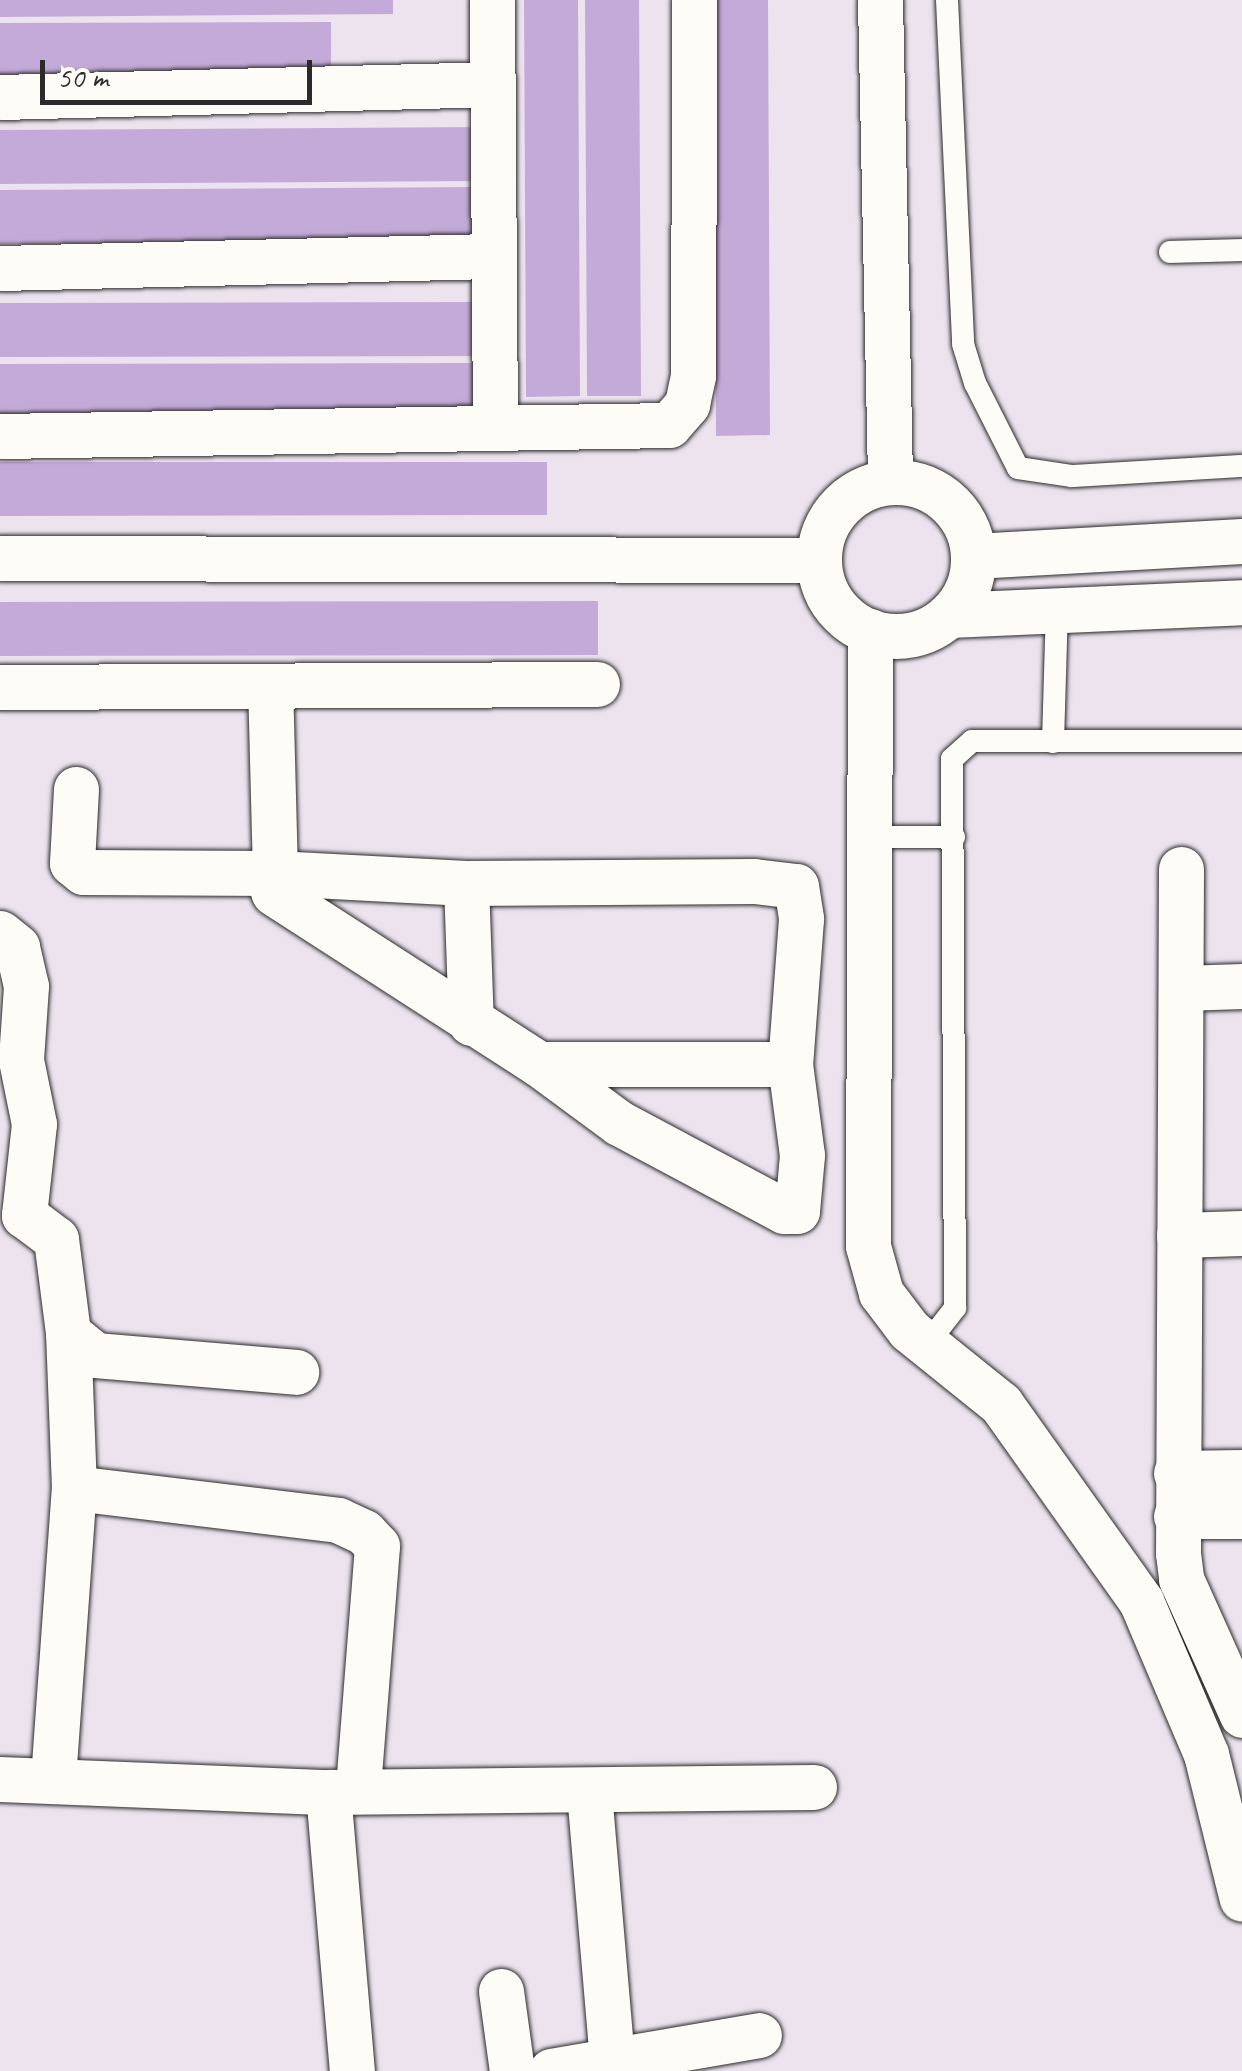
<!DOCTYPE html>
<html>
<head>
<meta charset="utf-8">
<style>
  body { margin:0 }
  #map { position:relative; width:1242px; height:2071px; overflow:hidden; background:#ece3ee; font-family:Caveat,sans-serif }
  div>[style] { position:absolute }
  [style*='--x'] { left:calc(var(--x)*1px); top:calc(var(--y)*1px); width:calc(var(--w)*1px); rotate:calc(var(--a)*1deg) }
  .building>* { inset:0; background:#c4aad8 }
  .roads { filter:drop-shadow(0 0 2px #2b2b2b) drop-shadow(0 0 2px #2b2b2b) }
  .lane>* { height:22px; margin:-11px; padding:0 11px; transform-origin:11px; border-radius:11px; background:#fdfcf7 }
  .street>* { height:45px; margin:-22.5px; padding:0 22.5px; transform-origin:22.5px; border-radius:22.5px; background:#fdfcf7 }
  .street>.ring { margin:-22.5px; padding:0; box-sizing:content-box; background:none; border:45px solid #fdfcf7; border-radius:50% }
  span { translate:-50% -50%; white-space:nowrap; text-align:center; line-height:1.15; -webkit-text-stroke:8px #fdfcf7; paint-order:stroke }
  .scale { position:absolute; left:40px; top:60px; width:272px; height:45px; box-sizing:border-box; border:5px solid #2b2b2b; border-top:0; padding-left:12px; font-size:30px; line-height:35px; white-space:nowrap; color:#2b2b2b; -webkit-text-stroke:8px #fdfcf7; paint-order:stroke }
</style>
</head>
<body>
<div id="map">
  <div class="building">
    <div style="clip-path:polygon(0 0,393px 0,393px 14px,0 17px)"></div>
    <div style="clip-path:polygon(524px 0,578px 0,580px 396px,526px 397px)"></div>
    <div style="clip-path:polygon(585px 0,639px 0,641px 396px,587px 396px)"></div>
    <div style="clip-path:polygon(714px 0,768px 0,770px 435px,716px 436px)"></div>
    <div style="clip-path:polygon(331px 22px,331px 75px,0 77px,0 23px)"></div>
    <div style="clip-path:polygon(483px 127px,483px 181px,0 184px,0 130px)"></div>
    <div style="clip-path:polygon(483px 187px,483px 241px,0 244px,0 190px)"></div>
    <div style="clip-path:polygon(479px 302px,479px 356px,0 357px,0 303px)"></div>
    <div style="clip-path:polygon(479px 363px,479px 417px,0 417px,0 364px)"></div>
    <div style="clip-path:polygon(0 462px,547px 462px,547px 515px,0 516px)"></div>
    <div style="clip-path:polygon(598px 601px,598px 655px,0 656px,0 602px)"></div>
  </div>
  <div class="roads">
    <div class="lane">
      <div style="--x:947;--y:0;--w:344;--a:87.3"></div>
      <div style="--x:963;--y:344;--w:41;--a:72.9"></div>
      <div style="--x:975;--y:383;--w:95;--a:63.2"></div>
      <div style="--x:1018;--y:468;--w:55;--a:8.4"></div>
      <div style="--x:1072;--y:476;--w:170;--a:-3.4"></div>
      <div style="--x:1170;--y:252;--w:72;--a:-1.6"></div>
      <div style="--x:1053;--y:742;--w:132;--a:-88.3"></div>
      <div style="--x:869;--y:837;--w:85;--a:0"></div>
      <div style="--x:927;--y:1344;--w:46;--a:-52.1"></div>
      <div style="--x:955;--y:1308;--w:549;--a:-90.31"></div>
      <div style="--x:952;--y:759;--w:27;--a:-42"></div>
      <div style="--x:972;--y:741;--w:270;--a:0"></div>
    </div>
    <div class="street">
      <div style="--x:492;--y:0;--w:425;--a:89.6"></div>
      <div style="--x:880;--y:0;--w:482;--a:88.8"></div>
      <div style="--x:0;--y:97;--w:492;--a:-1.5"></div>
      <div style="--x:0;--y:268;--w:492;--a:-1.4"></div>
      <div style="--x:0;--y:436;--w:669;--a:-0.94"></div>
      <div style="--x:669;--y:425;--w:28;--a:-49"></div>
      <div style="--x:687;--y:404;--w:29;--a:-78"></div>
      <div style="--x:693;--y:376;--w:376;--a:-89.8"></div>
      <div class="ring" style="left:819px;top:482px;width:109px;height:109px"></div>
      <div style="--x:974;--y:556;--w:268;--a:-3.2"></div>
      <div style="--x:0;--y:558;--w:816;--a:0.14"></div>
      <div style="--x:949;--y:615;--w:293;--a:-2.5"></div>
      <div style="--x:870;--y:631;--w:615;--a:90.19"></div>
      <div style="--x:868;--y:1246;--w:49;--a:74.5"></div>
      <div style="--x:881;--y:1293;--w:46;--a:52.9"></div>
      <div style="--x:909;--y:1330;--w:118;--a:38.8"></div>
      <div style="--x:1001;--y:1404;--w:242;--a:54.6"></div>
      <div style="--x:1141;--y:1601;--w:166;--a:67"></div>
      <div style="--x:1206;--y:1754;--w:149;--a:76.1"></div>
      <div style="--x:0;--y:687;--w:597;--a:-0.29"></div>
      <div style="--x:76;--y:789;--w:74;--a:93.1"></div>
      <div style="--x:72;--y:863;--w:14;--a:39"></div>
      <div style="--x:83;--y:872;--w:192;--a:0.3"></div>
      <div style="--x:275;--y:873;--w:191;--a:3"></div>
      <div style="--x:466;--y:883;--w:288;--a:-0.4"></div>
      <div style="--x:754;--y:881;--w:42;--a:6.8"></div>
      <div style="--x:796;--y:886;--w:33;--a:81"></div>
      <div style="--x:801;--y:919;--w:145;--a:94.3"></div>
      <div style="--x:790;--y:1064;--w:92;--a:82.5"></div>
      <div style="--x:802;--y:1155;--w:56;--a:95.1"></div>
      <div style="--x:797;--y:1211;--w:13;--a:180"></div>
      <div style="--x:784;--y:1211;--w:187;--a:-151.9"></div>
      <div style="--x:619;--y:1123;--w:99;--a:-143.6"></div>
      <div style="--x:539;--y:1064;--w:315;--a:-147.2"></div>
      <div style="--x:274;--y:893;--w:2;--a:-117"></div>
      <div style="--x:273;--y:891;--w:18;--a:-84"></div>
      <div style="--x:275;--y:873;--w:185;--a:-91.5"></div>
      <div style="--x:1181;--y:869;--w:684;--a:90.25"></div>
      <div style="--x:1178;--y:1553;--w:26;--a:83"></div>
      <div style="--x:1181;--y:1579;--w:149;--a:65.8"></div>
      <div style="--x:466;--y:883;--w:140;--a:88"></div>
      <div style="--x:0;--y:933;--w:22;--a:39"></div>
      <div style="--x:17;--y:947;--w:40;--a:77"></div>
      <div style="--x:26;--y:986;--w:74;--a:93.9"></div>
      <div style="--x:21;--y:1060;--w:65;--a:78.5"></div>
      <div style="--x:34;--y:1124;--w:92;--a:96.3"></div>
      <div style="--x:24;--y:1215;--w:40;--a:37"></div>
      <div style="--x:56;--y:1239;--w:95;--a:82.7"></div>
      <div style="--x:68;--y:1333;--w:35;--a:39"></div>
      <div style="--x:95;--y:1355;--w:202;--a:4.8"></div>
      <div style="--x:1182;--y:988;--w:60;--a:-1.9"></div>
      <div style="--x:539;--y:1064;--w:251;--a:0"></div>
      <div style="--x:1179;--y:1235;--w:63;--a:-1.8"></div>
      <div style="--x:1176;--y:1473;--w:66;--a:-0.9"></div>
      <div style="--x:74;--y:1488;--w:266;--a:6.9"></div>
      <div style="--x:338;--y:1520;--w:29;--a:25"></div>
      <div style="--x:364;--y:1532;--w:19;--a:47"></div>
      <div style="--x:377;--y:1546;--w:245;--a:94.5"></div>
      <div style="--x:1176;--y:1516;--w:66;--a:0"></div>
      <div style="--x:0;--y:1779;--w:328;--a:2.3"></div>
      <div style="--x:328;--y:1792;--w:486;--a:-0.6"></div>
      <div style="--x:53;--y:1779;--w:292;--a:-85.9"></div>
      <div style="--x:74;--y:1488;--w:155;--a:-92.2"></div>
      <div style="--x:328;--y:1792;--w:280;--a:85.1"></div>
      <div style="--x:589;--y:1792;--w:280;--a:85.1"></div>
      <div style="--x:501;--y:1991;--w:81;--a:82.2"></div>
      <div style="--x:551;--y:2071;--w:211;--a:-9.8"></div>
    </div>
  </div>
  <div class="scale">50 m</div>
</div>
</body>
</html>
